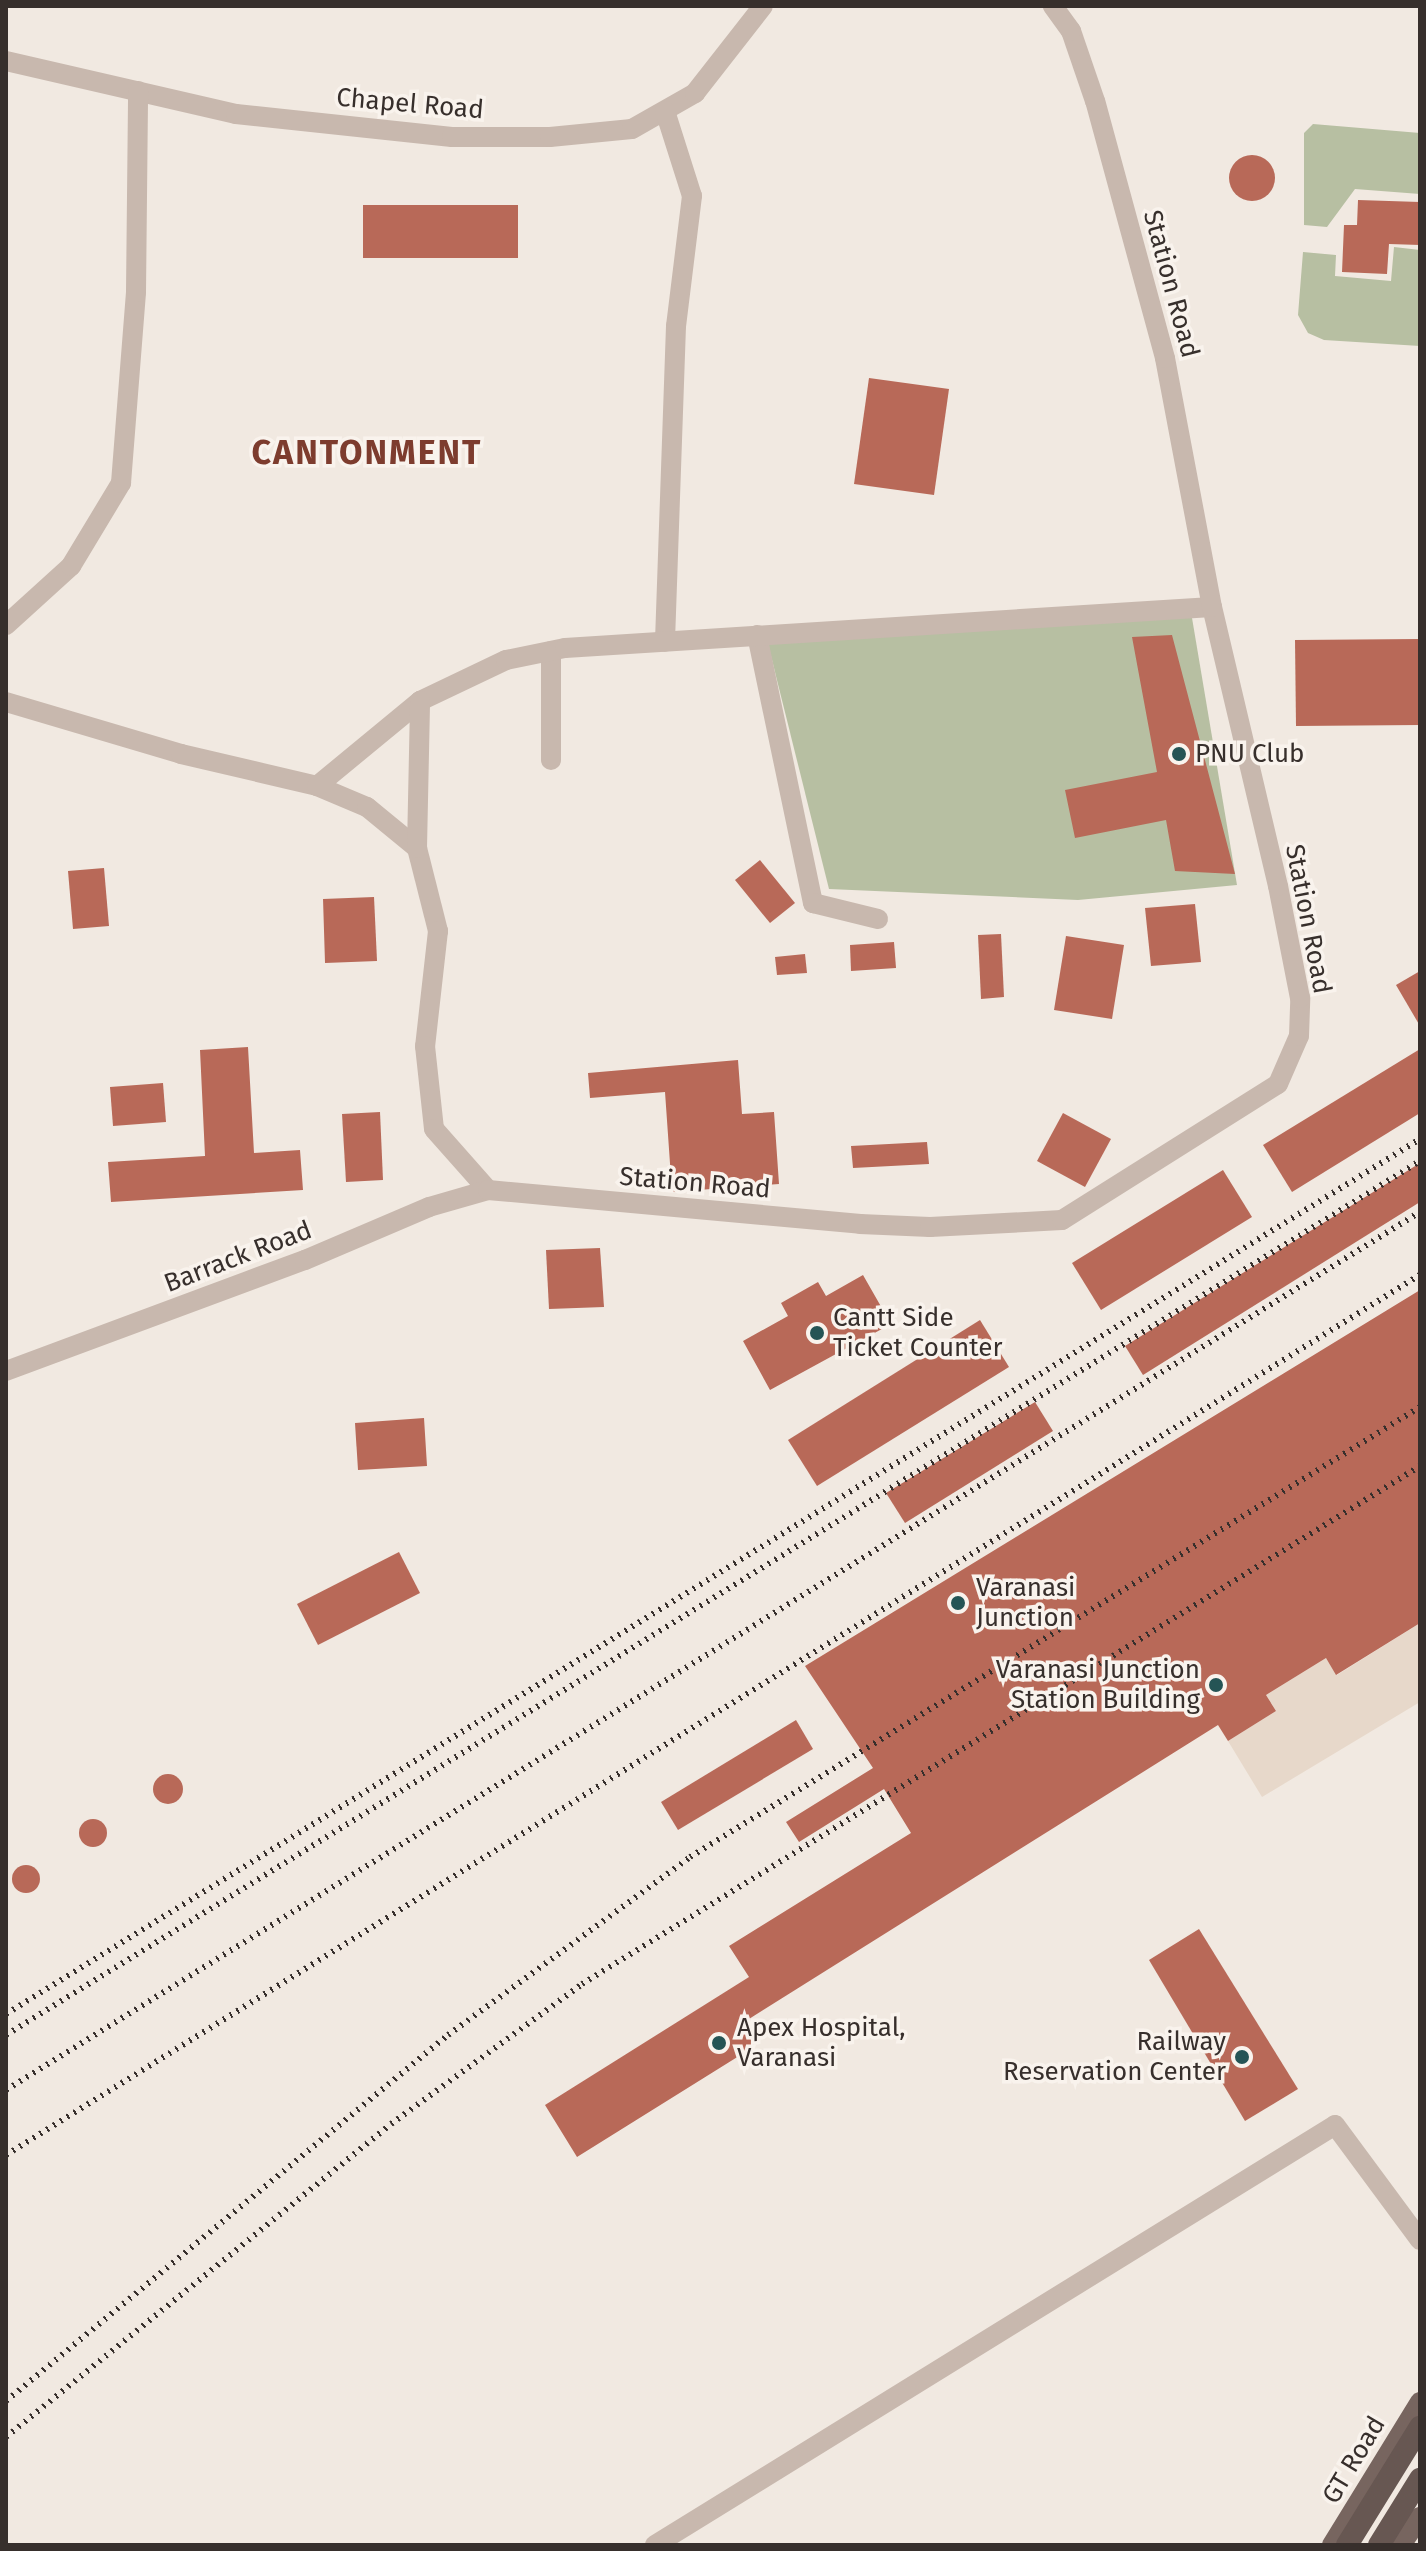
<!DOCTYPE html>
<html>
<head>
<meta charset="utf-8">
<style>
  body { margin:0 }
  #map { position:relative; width:1426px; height:2551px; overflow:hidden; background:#f1e9e1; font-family:"Fira Sans",sans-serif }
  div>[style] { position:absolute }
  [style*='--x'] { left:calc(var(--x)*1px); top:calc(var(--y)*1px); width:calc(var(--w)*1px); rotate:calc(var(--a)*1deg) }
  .green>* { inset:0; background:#b7bfa2 }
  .plaza>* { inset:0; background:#e7d8ca }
  .building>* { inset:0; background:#b86958 }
  .round { border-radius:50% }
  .minor>* { height:20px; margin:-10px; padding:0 10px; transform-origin:10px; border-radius:10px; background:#c8b8ae }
  .primary>* { height:20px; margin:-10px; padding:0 10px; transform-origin:10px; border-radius:10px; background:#77655f }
  .trunk>* { height:22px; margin:-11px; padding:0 11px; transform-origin:11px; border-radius:11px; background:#675752 }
  .rail>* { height:6px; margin-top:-3px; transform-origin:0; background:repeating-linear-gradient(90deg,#372f2c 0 2px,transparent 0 8px) }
  .dots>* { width:22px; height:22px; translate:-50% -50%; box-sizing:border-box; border:4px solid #f9f3ed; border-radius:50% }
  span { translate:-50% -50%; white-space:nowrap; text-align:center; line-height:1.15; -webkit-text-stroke:7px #f9f3ed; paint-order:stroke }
  .street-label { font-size:26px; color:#372f2c }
  .poi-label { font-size:26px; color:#372f2c }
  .left { translate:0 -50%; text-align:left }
  .right { translate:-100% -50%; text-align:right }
  .district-label { font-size:34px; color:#7d3c2e; font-weight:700; letter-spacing:2px }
  .frame { position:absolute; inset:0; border:8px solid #372f2c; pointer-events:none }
</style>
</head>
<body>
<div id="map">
  <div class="green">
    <div style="clip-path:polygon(1313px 124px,1420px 133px,1420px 194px,1355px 189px,1327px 227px,1304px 225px,1304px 133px)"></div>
    <div style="clip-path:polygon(1394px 247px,1420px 250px,1420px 346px,1324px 340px,1308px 333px,1298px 315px,1303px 252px,1336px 255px,1335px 276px,1391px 281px)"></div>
    <div style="clip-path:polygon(1191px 612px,1237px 885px,1078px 900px,829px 889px,768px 644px)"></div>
  </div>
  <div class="plaza">
    <div style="clip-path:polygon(1420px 1623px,1420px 1702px,1262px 1797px,1228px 1741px,1276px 1711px,1266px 1695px,1326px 1658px,1337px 1675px)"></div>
  </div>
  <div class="building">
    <div class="round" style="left:1229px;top:155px;width:46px;height:46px"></div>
    <div style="clip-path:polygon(1358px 200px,1420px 202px,1420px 245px,1389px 244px,1387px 274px,1342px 272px,1344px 225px,1357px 225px)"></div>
    <div style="clip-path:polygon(363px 205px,518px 205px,518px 258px,363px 258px)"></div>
    <div style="clip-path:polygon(869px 378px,949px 389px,934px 495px,854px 484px)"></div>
    <div style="clip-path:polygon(1172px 635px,1235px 874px,1175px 871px,1166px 820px,1075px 838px,1065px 790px,1157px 772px,1132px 637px)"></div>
    <div style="clip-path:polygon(1420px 639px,1420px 725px,1296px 726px,1295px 640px)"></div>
    <div style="clip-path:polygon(760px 860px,795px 903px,770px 923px,735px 880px)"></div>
    <div style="clip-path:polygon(104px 868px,109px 926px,73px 929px,68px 871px)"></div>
    <div style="clip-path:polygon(374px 897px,377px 961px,325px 963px,323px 899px)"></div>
    <div style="clip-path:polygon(1195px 904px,1201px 962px,1151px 966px,1145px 908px)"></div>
    <div style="clip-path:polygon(1001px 934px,1004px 997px,981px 999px,978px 935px)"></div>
    <div style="clip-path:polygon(1066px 936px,1124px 945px,1112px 1019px,1054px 1010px)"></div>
    <div style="clip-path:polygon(894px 942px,896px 968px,851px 971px,850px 945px)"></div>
    <div style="clip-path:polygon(805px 954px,807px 973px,777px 975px,775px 957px)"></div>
    <div style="clip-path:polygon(1420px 971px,1420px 1026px,1396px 985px)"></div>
    <div style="clip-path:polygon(248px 1047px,254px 1153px,300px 1150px,303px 1190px,111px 1202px,108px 1162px,205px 1156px,200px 1050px)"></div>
    <div style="clip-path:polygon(1420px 1049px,1420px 1113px,1292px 1192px,1263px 1145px)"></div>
    <div style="clip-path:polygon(738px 1060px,742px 1114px,774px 1112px,779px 1184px,672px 1192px,665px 1092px,590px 1098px,588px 1073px)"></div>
    <div style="clip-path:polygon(163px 1083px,166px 1122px,113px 1126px,110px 1087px)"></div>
    <div style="clip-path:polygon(380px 1112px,383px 1180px,346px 1182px,342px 1114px)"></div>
    <div style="clip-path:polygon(1063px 1113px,1111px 1139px,1085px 1187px,1037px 1161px)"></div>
    <div style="clip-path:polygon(927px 1142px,929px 1164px,853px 1168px,851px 1146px)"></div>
    <div style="clip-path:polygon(1420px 1163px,1420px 1202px,1143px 1375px,1125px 1346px)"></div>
    <div style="clip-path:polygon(1223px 1170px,1252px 1217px,1101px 1310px,1072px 1263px)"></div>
    <div style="clip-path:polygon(600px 1248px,604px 1307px,549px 1309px,546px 1250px)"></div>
    <div style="clip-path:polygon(863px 1275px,891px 1324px,770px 1390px,743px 1341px,788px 1316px,781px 1303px,818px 1282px,826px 1296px)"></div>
    <div style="clip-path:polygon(1420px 1290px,1420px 1623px,1336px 1675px,1326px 1658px,1266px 1695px,1276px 1711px,1228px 1741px,1218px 1725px,741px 2024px,755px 2046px,577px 2157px,545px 2105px,749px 1977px,729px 1946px,911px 1833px,884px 1789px,799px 1842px,786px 1822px,873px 1768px,805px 1666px)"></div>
    <div style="clip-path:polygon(980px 1320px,1009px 1367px,817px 1486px,788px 1440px)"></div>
    <div style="clip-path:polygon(1035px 1402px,1053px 1431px,905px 1523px,886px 1493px)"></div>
    <div style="clip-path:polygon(424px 1418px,427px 1466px,358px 1470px,355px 1423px)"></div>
    <div style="clip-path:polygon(399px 1552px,420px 1593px,318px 1645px,297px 1604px)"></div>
    <div style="clip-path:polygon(796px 1720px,813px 1749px,678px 1830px,661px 1802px)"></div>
    <div class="round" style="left:153px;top:1774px;width:30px;height:30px"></div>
    <div class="round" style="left:79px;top:1819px;width:28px;height:28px"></div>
    <div class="round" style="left:12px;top:1865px;width:28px;height:28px"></div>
    <div style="clip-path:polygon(1199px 1929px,1298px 2089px,1245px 2121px,1149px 1960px)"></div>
  </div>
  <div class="minor">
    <div style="--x:6;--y:61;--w:236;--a:13"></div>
    <div style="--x:236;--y:114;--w:217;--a:6.1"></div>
    <div style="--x:452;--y:137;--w:98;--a:0"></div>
    <div style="--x:550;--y:137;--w:82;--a:-5.6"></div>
    <div style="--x:632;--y:129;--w:73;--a:-29.7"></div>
    <div style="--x:695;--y:93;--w:110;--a:-52"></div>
    <div style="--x:665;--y:111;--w:89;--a:72.4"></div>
    <div style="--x:692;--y:196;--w:131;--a:97"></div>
    <div style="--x:676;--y:326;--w:316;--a:92"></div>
    <div style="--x:6;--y:625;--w:88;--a:-42.2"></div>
    <div style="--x:71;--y:566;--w:97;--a:-58.9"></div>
    <div style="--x:121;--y:483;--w:192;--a:-85.5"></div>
    <div style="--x:136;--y:292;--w:201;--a:-89.4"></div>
    <div style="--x:757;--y:635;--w:274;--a:78.2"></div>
    <div style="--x:813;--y:903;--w:67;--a:13.8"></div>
    <div style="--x:551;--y:651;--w:109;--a:90"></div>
    <div style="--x:6;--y:702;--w:183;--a:16.5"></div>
    <div style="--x:181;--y:754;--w:140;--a:13.2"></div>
    <div style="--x:317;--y:786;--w:54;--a:22.8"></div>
    <div style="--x:367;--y:807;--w:65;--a:39.4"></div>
    <div style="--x:417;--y:848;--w:86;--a:75.8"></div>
    <div style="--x:438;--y:931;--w:116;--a:96.4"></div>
    <div style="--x:425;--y:1046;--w:83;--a:83.8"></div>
    <div style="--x:434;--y:1129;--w:81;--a:48.5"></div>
    <div style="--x:317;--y:786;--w:134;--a:-39.5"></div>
    <div style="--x:420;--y:701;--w:95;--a:-25.5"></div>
    <div style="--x:506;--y:660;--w:60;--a:-11.5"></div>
    <div style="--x:565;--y:648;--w:648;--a:-3.63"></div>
    <div style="--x:417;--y:848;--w:147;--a:-88.8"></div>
    <div style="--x:6;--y:1371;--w:319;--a:-20.4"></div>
    <div style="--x:305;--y:1260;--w:135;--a:-23.1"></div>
    <div style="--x:429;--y:1207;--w:61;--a:-16.1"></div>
    <div style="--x:488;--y:1190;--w:374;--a:5.2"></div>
    <div style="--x:860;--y:1224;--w:70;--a:2.5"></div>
    <div style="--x:930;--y:1227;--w:132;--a:-3"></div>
    <div style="--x:1062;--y:1220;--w:255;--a:-32.2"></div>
    <div style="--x:1278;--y:1084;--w:52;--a:-66.4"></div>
    <div style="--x:1299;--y:1036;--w:38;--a:-88"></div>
    <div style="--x:1300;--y:998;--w:114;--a:-101.1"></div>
    <div style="--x:1278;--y:886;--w:287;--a:-103.3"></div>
    <div style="--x:1212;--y:607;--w:253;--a:-100.7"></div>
    <div style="--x:1165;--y:358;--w:266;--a:-105.2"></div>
    <div style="--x:1095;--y:101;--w:74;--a:-108.9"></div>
    <div style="--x:1071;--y:31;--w:31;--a:-126"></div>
    <div style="--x:655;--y:2545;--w:799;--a:-31.7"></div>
    <div style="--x:1335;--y:2125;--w:143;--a:53.5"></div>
  </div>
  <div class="primary">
    <div style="--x:1332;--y:2545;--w:168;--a:-58.4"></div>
    <div style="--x:1401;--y:2545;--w:34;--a:-56"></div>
  </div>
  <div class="trunk">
    <div style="--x:1347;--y:2545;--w:139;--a:-58.3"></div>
    <div style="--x:1379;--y:2545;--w:78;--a:-58.2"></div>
  </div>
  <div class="rail">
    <div style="--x:6;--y:2014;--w:1663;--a:-31.75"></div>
    <div style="--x:6;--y:2035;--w:1662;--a:-31.72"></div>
    <div style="--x:6;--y:2090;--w:1664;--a:-31.84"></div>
    <div style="--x:6;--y:2155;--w:1665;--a:-31.9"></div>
    <div style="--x:6;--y:2401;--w:574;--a:-39.63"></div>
    <div style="--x:448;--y:2035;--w:300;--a:-36.3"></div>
    <div style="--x:690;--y:1857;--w:858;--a:-31.65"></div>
    <div style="--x:6;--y:2437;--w:496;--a:-39.1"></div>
    <div style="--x:391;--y:2124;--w:237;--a:-36.2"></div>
    <div style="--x:582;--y:1984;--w:985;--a:-31.72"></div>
  </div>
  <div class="dots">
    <div style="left:1179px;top:754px;background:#255455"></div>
    <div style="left:817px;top:1333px;background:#255455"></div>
    <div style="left:958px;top:1603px;background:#255455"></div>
    <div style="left:1216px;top:1685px;background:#255455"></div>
    <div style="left:719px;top:2043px;background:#255455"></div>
    <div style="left:1242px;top:2057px;background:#255455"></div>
  </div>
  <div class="street-label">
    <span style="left:410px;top:104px;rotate:5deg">Chapel Road</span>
    <span style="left:1171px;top:284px;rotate:75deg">Station Road</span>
    <span style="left:1308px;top:919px;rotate:79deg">Station Road</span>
    <span style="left:695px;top:1183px;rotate:5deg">Station Road</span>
    <span style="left:238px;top:1257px;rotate:-21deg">Barrack Road</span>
    <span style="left:1354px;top:2460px;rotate:-59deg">GT Road</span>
  </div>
  <div class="poi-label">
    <span class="left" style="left:1195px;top:754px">PNU Club</span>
    <span class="left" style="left:833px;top:1333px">Cantt Side<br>Ticket Counter</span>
    <span class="left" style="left:976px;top:1603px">Varanasi<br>Junction</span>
    <span class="right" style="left:1200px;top:1685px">Varanasi Junction<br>Station Building</span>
    <span class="left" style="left:737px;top:2043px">Apex Hospital,<br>Varanasi</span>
    <span class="right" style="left:1226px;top:2057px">Railway<br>Reservation Center</span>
  </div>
  <div class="district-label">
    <span style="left:367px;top:453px">CANTONMENT</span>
  </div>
  <div class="frame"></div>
</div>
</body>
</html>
